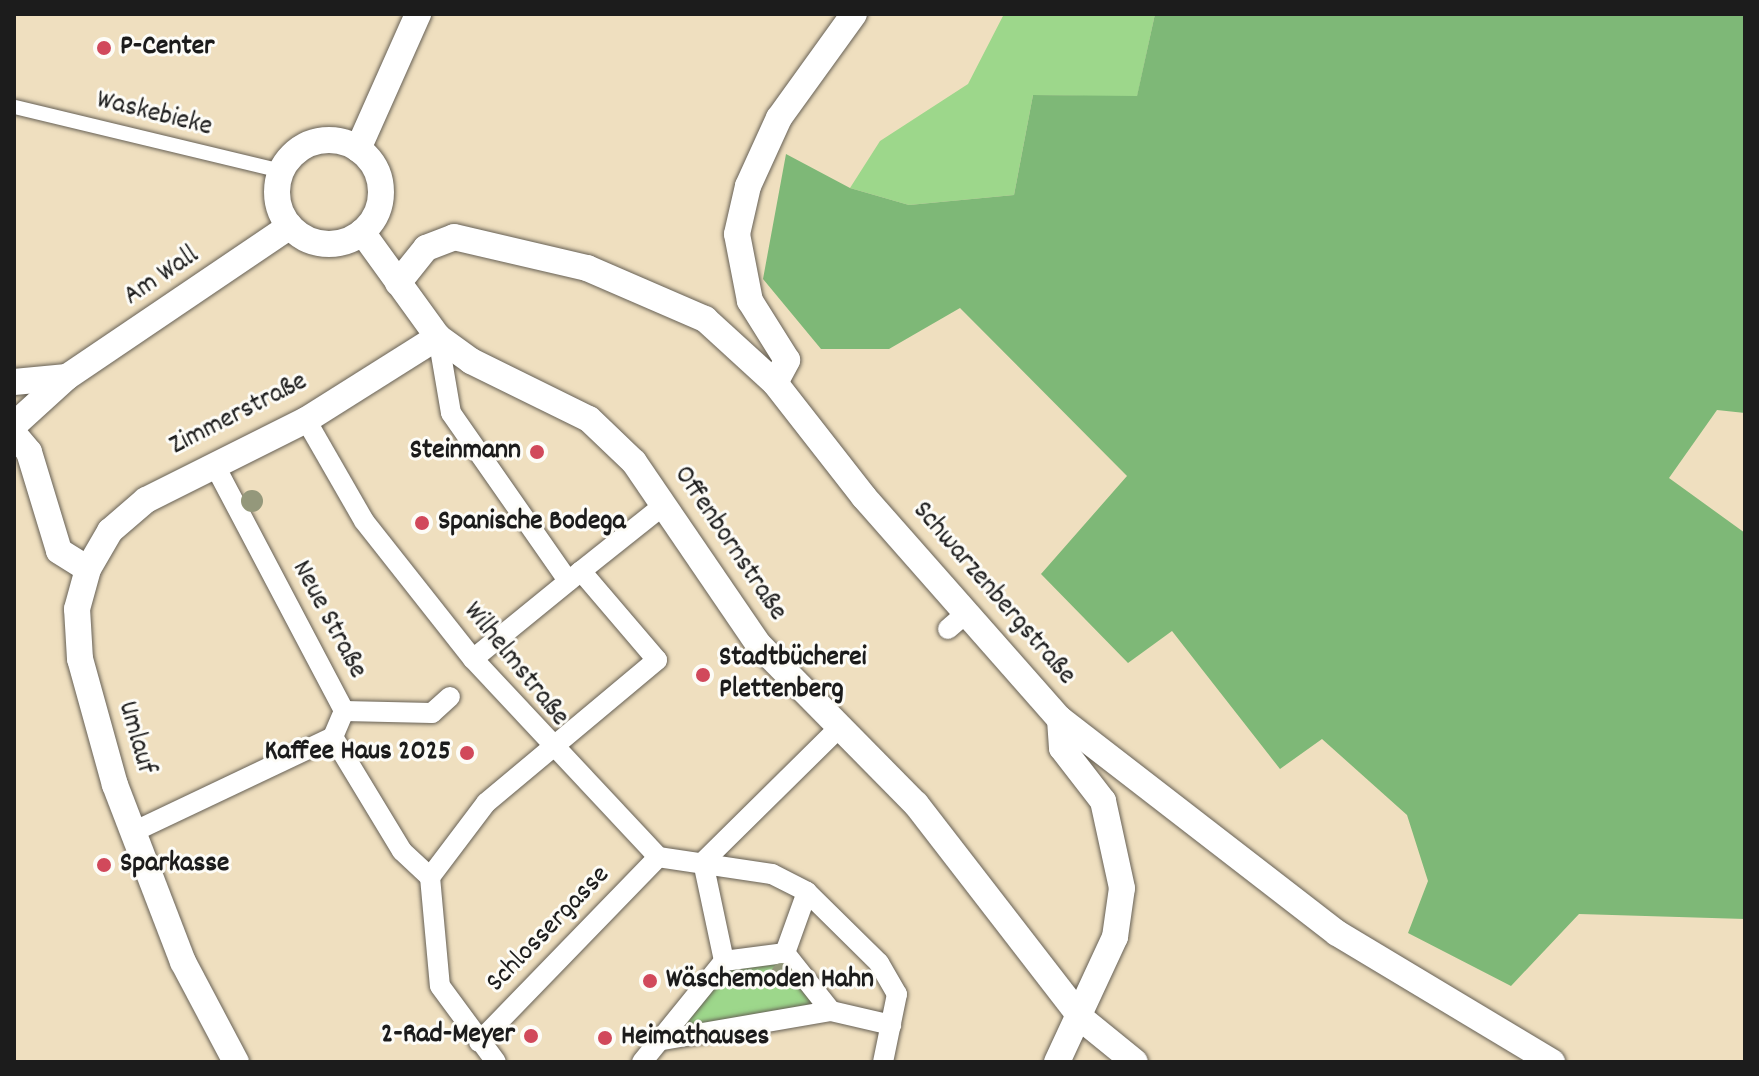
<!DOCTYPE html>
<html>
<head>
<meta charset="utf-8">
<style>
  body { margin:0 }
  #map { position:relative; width:1759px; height:1076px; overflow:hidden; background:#efdfbf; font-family:Dekko,sans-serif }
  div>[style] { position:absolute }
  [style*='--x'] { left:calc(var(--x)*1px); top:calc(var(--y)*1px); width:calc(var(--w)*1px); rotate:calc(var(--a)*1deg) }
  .green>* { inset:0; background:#9dd78b }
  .forest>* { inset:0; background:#7eb877 }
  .roads { filter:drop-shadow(0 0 2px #666055) drop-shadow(0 0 2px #666055) }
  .service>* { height:14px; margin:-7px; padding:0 7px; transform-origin:7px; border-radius:7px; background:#fff }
  .pedestrian>* { height:20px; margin:-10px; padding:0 10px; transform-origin:10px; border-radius:10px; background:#fff }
  .minor>* { height:26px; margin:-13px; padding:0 13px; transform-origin:13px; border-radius:13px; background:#fff }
  .minor>.ring { margin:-13px; padding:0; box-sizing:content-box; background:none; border:26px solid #fff; border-radius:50% }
  .trees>* { width:22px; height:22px; margin:-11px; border-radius:50%; background:#94987b }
  .dots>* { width:22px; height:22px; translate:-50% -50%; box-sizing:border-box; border:4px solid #fdfcf7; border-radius:50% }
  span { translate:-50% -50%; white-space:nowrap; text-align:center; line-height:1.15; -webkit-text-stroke:6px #fdfcf7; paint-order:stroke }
  .poi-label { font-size:28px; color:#1c1c1c; font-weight:700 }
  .left { translate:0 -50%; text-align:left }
  .right { translate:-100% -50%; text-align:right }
  .street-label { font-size:28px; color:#1c1c1c }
  .frame { position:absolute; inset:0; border:16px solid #1c1c1c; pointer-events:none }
</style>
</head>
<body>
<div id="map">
  <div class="green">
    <div style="clip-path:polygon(1004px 14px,1155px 14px,1137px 97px,1033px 95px,1014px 195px,909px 205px,850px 188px,880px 141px,968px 84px)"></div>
    <div style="clip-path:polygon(785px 953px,831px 1011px,657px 1041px,724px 961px)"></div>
  </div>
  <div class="forest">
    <div style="clip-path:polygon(1155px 14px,1745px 14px,1745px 413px,1717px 410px,1669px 478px,1745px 533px,1745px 919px,1579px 914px,1511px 986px,1408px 933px,1428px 881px,1407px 815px,1322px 739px,1280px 769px,1172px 631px,1128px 663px,1041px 574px,1127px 476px,960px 308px,889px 349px,821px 349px,763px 279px,786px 154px,850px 188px,909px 205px,1014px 195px,1033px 95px,1137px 96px)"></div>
  </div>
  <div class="roads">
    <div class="service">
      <div style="--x:15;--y:107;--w:275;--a:13.5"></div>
    </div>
    <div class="pedestrian">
      <div style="--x:438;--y:337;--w:77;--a:80.3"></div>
      <div style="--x:451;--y:413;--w:205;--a:55.1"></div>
      <div style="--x:306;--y:420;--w:116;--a:60.1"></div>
      <div style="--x:364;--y:521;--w:176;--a:51.7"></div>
      <div style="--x:473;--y:659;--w:271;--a:46.9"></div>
      <div style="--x:658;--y:857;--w:115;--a:8.5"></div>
      <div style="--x:772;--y:874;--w:39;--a:27"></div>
      <div style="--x:807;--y:892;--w:101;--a:44.6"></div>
      <div style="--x:879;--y:963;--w:36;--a:60"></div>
      <div style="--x:897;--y:994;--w:69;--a:101.6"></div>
      <div style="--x:214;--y:464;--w:279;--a:62.2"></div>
      <div style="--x:344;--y:711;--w:28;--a:113"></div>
      <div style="--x:581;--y:571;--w:106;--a:-38.5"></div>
      <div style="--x:948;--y:629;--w:21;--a:-41"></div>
      <div style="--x:473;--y:659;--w:139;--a:-39.2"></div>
      <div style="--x:581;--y:571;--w:117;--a:49.5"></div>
      <div style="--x:657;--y:660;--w:223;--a:140.1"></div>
      <div style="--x:486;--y:803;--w:93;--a:127.1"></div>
      <div style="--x:430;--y:877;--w:109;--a:84.8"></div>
      <div style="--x:440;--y:986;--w:94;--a:53.6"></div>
      <div style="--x:344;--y:711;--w:88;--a:1.3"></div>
      <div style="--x:432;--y:713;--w:24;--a:-42"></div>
      <div style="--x:333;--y:737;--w:133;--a:58.8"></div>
      <div style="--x:402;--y:851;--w:38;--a:43"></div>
      <div style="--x:131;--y:833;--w:224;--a:-25.4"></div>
      <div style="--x:703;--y:862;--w:188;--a:-44.6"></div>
      <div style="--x:703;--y:862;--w:101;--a:78"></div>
      <div style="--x:785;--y:953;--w:65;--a:-70.2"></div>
      <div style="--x:657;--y:1041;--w:177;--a:-9.8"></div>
      <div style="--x:479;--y:1042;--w:257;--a:-45.9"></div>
      <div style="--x:642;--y:1062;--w:130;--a:-50.9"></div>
      <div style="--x:724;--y:961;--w:62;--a:-7.5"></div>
      <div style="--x:785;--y:953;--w:74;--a:51.6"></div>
      <div style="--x:831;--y:1011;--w:62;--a:13.1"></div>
    </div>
    <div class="minor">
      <div class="ring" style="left:277px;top:140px;width:78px;height:78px"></div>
      <div style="--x:358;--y:149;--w:148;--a:-66"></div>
      <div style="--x:362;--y:232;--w:130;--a:54.1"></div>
      <div style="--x:438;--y:337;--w:41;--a:36"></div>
      <div style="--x:471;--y:361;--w:131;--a:26.2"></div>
      <div style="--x:589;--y:419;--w:62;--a:43.7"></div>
      <div style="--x:634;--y:462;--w:222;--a:55.7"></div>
      <div style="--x:759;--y:645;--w:223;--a:45.4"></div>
      <div style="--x:916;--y:804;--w:272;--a:52.3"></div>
      <div style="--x:1082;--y:1019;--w:68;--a:39.1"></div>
      <div style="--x:398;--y:283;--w:45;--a:-51.3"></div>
      <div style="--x:426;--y:248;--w:30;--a:-21"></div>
      <div style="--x:454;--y:237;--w:137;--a:13.1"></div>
      <div style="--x:587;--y:268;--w:129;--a:23.4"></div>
      <div style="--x:705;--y:319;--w:95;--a:42.4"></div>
      <div style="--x:775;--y:383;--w:145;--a:52"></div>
      <div style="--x:864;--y:497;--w:296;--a:48.6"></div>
      <div style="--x:1060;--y:719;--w:350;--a:37.7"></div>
      <div style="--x:1337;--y:933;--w:251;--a:31"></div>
      <div style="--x:14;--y:382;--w:53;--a:-5.4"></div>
      <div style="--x:775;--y:383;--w:26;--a:-62"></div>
      <div style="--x:787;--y:360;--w:70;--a:-122.1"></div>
      <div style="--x:750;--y:301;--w:68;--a:-101"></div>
      <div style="--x:737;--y:234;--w:49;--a:-77.1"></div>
      <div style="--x:748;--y:186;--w:75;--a:-65.5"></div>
      <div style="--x:779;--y:118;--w:128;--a:-54.2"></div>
      <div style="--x:14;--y:425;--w:72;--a:-42.2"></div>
      <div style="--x:67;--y:377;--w:269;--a:-34.1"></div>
      <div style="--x:14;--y:434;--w:23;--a:50"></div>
      <div style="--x:29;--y:452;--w:103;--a:73.1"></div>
      <div style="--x:59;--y:551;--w:34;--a:32"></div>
      <div style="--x:236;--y:1062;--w:113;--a:-117.9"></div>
      <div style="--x:183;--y:962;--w:190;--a:-111"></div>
      <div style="--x:115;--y:785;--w:131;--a:-105.5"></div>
      <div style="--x:80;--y:659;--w:50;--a:-93.4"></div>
      <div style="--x:77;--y:609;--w:41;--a:-74.6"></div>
      <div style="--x:88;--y:569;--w:44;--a:-59.9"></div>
      <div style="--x:110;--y:531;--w:48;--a:-40.7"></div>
      <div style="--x:146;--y:500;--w:179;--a:-26.6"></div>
      <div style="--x:306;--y:420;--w:156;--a:-32.2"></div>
      <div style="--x:1057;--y:1062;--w:138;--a:-65.1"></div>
      <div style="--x:1115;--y:937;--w:49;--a:-81.9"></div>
      <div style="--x:1122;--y:888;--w:89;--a:-102.3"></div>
      <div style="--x:1103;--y:801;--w:67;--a:-127.7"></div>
      <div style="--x:1062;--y:748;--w:29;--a:-94"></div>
    </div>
  </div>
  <div class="trees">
    <div style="left:252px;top:501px"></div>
    <div style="left:782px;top:974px"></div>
  </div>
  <div class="dots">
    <div style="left:104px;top:48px;background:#d1495b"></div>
    <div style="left:537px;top:452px;background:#d1495b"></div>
    <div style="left:422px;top:523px;background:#d1495b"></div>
    <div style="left:703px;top:675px;background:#d1495b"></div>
    <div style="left:467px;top:753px;background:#d1495b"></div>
    <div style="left:104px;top:865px;background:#d1495b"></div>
    <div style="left:650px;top:981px;background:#d1495b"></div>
    <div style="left:531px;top:1036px;background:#d1495b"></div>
    <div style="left:605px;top:1038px;background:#d1495b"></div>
  </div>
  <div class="poi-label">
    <span class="left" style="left:120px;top:48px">P-Center</span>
    <span class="right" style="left:521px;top:452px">Steinmann</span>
    <span class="left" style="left:438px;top:523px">Spanische Bodega</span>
    <span class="left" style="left:719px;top:675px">Stadtbücherei<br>Plettenberg</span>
    <span class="right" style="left:451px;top:753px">Kaffee Haus 2025</span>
    <span class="left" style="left:120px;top:865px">Sparkasse</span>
    <span class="left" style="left:666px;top:981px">Wäschemoden Hahn</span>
    <span class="right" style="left:515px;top:1036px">2-Rad-Meyer</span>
    <span class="left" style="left:621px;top:1038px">Heimathauses</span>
  </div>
  <div class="street-label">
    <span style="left:154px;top:115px;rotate:14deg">Waskebieke</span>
    <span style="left:162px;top:277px;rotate:-34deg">Am Wall</span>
    <span style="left:239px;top:415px;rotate:-27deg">Zimmerstraße</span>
    <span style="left:729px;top:544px;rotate:56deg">Offenbornstraße</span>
    <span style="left:993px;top:594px;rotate:49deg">Schwarzenbergstraße</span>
    <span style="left:328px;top:620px;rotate:62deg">Neue Straße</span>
    <span style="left:515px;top:665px;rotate:51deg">Wilhelmstraße</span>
    <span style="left:135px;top:738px;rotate:74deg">Umlauf</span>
    <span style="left:549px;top:930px;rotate:-46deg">Schlossergasse</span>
  </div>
  <div class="frame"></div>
</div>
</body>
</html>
